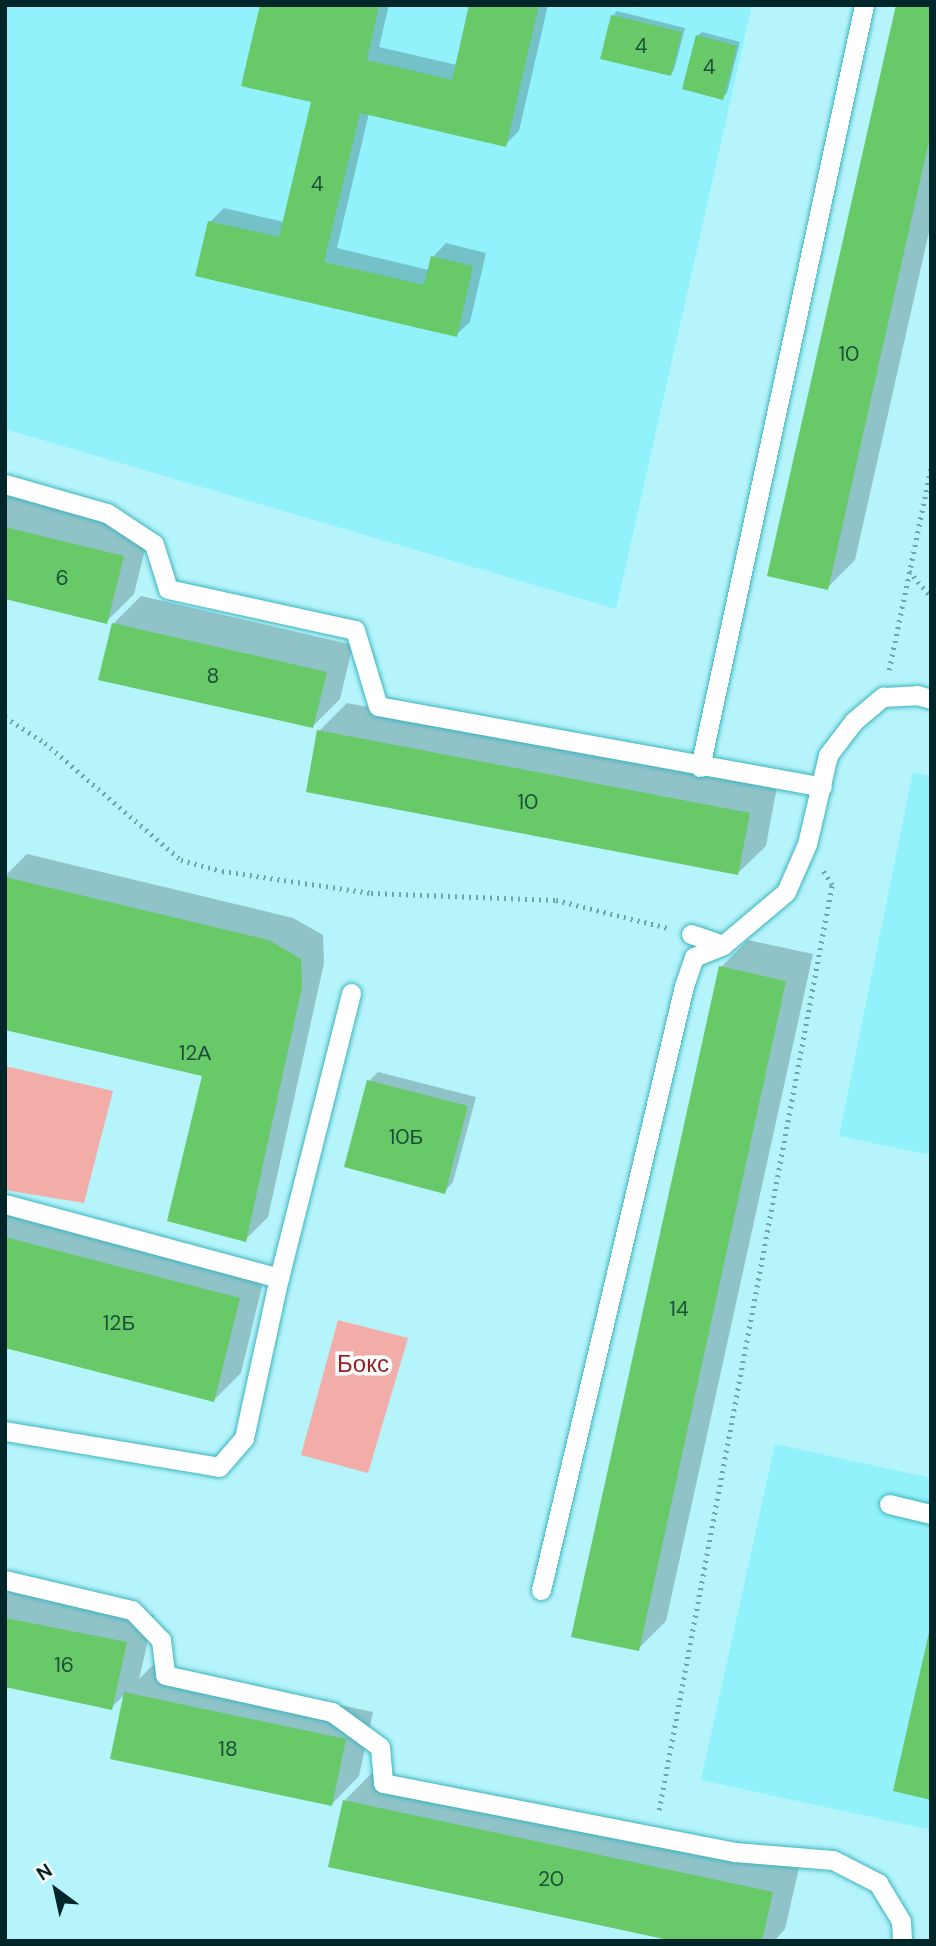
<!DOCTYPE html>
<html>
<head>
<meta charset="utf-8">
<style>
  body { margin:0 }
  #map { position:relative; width:936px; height:1946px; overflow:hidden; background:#b5f4fa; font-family:"DM Sans",sans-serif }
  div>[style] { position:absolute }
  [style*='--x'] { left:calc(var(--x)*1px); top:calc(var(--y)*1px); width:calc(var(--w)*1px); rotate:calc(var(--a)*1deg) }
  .built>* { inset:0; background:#92f2fb }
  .green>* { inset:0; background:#f2ada8 }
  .shadow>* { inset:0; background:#0003 }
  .building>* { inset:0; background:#67c967 }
  .path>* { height:4.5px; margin-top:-2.25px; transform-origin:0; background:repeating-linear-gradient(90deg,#6fa4aa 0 2px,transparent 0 7px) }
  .roads { filter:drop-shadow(0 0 2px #3bb4bf) drop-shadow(0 0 2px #3bb4bf) }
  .lane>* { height:19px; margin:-9.5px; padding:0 9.5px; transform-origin:9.5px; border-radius:9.5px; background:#fff }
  span { translate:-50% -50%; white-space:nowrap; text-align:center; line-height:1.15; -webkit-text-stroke:7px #fff; paint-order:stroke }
  .number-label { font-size:21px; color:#1a4f39 }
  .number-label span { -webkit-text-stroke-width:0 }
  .park-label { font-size:24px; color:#982127 }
  .frame { position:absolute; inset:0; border:7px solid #00262a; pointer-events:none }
  .north { position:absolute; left:21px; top:1855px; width:70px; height:70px; -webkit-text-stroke:5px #fff; paint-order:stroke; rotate:327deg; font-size:19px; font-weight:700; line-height:28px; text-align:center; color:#00262a }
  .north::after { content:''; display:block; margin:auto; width:24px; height:32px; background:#00262a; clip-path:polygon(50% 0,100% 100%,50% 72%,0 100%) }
</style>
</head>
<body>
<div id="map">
  <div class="built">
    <div style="clip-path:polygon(5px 5px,752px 5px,616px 609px,5px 429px)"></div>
    <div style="clip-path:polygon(913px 772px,931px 776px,931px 1155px,839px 1136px)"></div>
    <div style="clip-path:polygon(775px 1444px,931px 1478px,931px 1830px,701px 1780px)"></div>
  </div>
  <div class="green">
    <div style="clip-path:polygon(5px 1066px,113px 1091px,84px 1203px,5px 1190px)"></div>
    <div style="clip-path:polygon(338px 1320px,408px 1338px,368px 1473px,301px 1455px)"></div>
  </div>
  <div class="shadow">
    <div style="clip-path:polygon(262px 5px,389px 5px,379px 47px,457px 65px,471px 5px,548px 5px,519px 131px,505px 145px,369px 113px,337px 248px,429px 270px,433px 257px,446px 243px,486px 253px,470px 322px,456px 335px,210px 222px,224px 208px,284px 222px,313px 101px)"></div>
    <div style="clip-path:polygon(931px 5px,931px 223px,855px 560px,827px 588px)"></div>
    <div style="clip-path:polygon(617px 11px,685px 28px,674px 70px,670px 74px,613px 16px)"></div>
    <div style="clip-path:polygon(702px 32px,740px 42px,727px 93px,722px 98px,697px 36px)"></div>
    <div style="clip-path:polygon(5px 493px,150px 529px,134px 594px,106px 622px,5px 597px)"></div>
    <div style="clip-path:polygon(141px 596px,353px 645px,340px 699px,313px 726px,113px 624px)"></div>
    <div style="clip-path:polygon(347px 703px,777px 786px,766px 846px,738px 873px,319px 731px)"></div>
    <div style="clip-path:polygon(27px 854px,293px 918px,323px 935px,324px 963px,268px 1217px,245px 1240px,205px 1075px,5px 1029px,5px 876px)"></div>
    <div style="clip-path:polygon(748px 940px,813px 954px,666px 1621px,638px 1649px,721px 967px)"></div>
    <div style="clip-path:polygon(378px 1072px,476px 1097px,453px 1182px,444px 1192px,369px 1081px)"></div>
    <div style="clip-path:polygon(5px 1203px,266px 1270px,241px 1373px,214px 1400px,5px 1346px)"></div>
    <div style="clip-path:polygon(5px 1585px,154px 1615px,139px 1679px,153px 1665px,373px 1712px,359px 1776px,332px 1804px,125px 1694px,111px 1708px,5px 1685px)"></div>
    <div style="clip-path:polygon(372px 1773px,800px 1864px,785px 1929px,774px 1941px,681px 1941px,345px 1800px)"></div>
  </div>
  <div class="building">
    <div style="clip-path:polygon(260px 5px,379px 5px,367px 60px,452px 80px,469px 5px,539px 5px,506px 147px,360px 113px,324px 262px,424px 285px,431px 256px,473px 266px,457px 337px,195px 276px,208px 221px,279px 237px,311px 102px,241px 86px)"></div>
    <div style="clip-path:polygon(896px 5px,931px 5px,931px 132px,828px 590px,767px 576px)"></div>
    <div style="clip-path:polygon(611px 15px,682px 32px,671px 76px,600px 59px)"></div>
    <div style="clip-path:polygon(696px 35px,737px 46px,723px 100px,682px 89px)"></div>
    <div style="clip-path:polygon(5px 527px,124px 556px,107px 624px,5px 599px)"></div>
    <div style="clip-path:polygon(112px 623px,327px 672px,313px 728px,98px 680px)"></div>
    <div style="clip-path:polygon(317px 730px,750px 813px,738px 875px,306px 792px)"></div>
    <div style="clip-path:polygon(5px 877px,269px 940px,301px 959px,302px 987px,246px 1242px,167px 1221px,202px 1076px,5px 1030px)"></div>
    <div style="clip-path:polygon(719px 966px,786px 981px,639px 1651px,571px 1637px)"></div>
    <div style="clip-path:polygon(367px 1080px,468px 1106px,445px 1194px,344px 1167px)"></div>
    <div style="clip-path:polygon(5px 1237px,240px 1298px,214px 1402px,5px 1348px)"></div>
    <div style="clip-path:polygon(5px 1618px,127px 1642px,112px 1710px,5px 1687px)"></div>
    <div style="clip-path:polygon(930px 1628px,931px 1629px,931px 1800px,893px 1791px)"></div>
    <div style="clip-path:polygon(124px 1692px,346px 1739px,332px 1806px,110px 1759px)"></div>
    <div style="clip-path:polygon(343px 1800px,773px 1892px,762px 1941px,673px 1941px,328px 1867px)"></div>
  </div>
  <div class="path">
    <div style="--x:909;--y:571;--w:33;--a:49"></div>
    <div style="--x:889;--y:670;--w:206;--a:-78.3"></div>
    <div style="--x:5;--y:717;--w:48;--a:33"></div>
    <div style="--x:45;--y:743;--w:179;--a:40.7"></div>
    <div style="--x:181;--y:860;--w:42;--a:15"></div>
    <div style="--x:222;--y:871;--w:151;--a:8.4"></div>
    <div style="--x:371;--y:893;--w:185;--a:2.2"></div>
    <div style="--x:556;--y:900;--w:115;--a:14"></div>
    <div style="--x:659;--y:1810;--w:941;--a:-79.41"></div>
    <div style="--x:832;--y:885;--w:17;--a:-123"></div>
  </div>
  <div class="roads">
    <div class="lane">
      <div style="--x:5;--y:484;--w:106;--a:15.9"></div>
      <div style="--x:107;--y:513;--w:56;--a:33.4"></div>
      <div style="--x:154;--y:544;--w:47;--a:72.7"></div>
      <div style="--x:168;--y:589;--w:191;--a:12.4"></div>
      <div style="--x:355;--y:630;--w:79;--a:73.2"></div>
      <div style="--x:378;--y:706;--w:451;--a:10.3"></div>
      <div style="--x:700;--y:767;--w:779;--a:-77.85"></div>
      <div style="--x:691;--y:934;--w:34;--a:19"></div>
      <div style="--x:723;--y:945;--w:82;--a:-40.1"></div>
      <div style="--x:786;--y:892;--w:52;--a:-66.4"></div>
      <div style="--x:807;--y:844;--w:91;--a:-76.7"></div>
      <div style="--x:828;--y:755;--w:43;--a:-52.6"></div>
      <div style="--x:854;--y:721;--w:38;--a:-40"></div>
      <div style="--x:883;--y:697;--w:34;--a:-3"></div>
      <div style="--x:917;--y:695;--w:15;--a:16"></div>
      <div style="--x:5;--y:1204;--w:284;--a:15.1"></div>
      <div style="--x:279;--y:1278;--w:294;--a:-75.8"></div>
      <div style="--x:5;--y:1431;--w:217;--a:9.5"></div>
      <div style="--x:219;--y:1467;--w:38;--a:-49"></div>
      <div style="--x:244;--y:1438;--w:164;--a:-77.7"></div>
      <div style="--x:889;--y:1504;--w:43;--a:13.4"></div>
      <div style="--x:5;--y:1580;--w:130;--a:13.3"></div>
      <div style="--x:132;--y:1610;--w:42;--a:46"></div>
      <div style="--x:161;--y:1640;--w:35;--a:83"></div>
      <div style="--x:165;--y:1675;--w:171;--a:12.5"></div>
      <div style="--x:332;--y:1712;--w:59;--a:36.1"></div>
      <div style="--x:380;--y:1747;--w:36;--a:85"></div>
      <div style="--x:383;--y:1783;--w:359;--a:11.1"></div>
      <div style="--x:735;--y:1852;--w:98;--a:4.7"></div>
      <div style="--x:833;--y:1860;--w:51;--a:27.1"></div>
      <div style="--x:878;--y:1883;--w:44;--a:58.8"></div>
      <div style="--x:901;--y:1921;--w:20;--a:87"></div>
      <div style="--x:541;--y:1590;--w:621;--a:-76.68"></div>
      <div style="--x:684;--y:986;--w:31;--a:-71"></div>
      <div style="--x:694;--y:957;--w:31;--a:-22"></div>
    </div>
  </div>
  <div class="number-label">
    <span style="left:641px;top:46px">4</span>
    <span style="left:709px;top:67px">4</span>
    <span style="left:317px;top:184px">4</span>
    <span style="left:849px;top:354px">10</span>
    <span style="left:62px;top:578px">6</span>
    <span style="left:213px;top:676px">8</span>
    <span style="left:528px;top:802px">10</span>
    <span style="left:195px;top:1053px">12А</span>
    <span style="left:406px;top:1137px">10Б</span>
    <span style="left:679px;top:1309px">14</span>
    <span style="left:119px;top:1323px">12Б</span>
    <span style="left:64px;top:1665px">16</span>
    <span style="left:228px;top:1749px">18</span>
    <span style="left:551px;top:1879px">20</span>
  </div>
  <div class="park-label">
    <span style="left:363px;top:1364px">Бокс</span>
  </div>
  <div class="frame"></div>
  <div class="north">N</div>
</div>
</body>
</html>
